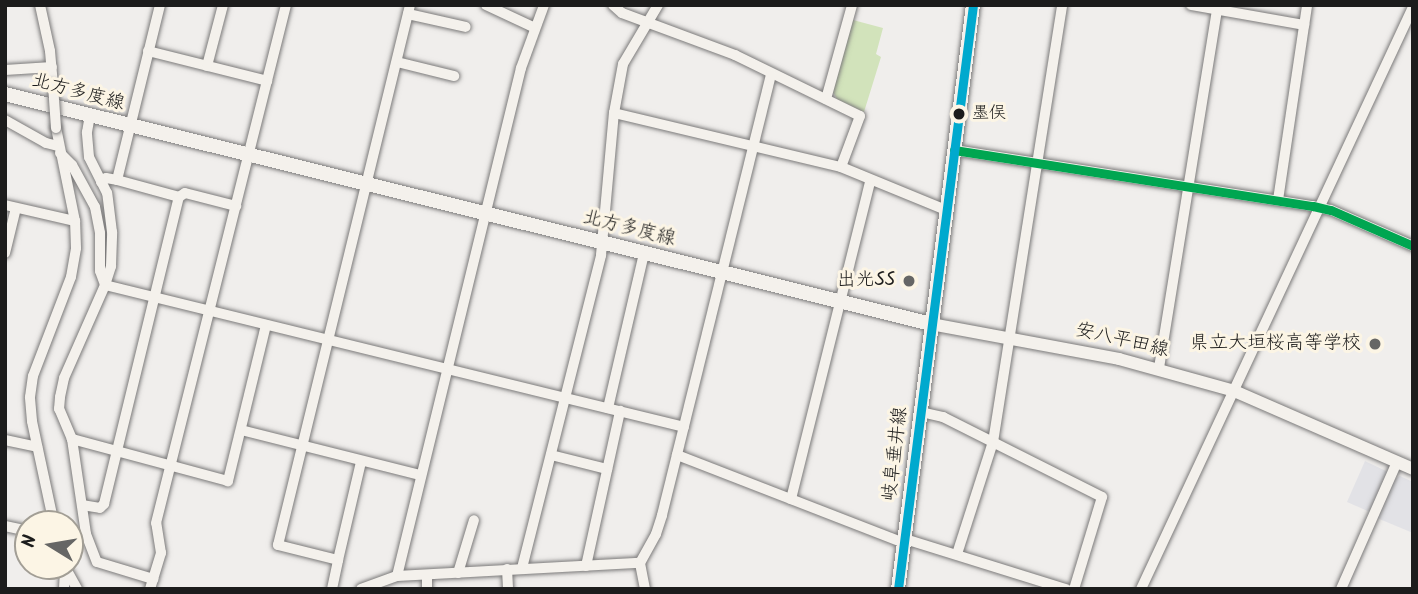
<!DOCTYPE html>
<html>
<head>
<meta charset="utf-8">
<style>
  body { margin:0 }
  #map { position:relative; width:1418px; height:594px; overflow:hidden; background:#f0eeec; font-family:Kalam,"Klee One",sans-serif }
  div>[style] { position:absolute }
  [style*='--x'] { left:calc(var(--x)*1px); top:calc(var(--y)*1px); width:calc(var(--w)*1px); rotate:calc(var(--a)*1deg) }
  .built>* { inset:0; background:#e2e2e6 }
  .green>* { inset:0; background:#d2e3bb }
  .roads { filter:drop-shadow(0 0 2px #7b7a7a) drop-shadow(0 0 2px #7b7a7a) }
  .minor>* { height:10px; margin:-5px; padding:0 5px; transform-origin:5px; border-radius:5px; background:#f4f1ec }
  .secondary>* { height:12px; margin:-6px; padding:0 6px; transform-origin:6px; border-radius:6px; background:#f4f1ec }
  .primary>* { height:14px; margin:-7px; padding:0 7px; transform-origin:7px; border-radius:7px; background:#f4f1ec }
  .bridges { filter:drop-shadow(0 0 2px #7b7a7a) drop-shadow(0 0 2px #7b7a7a) }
  .minor-bridge>* { height:10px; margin:-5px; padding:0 5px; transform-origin:5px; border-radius:5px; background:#f4f1ec }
  .bus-1>* { height:9px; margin:-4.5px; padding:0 4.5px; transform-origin:4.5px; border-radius:4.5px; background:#00a651 }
  .bus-2>* { height:9px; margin:-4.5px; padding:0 4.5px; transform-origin:4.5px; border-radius:4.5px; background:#00a9ce }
  .dots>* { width:19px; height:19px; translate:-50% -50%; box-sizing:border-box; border:4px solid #fcf5e5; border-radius:50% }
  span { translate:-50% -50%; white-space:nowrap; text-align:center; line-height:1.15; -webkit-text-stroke:6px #fcf5e5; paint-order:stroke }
  .bus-label { font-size:17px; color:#1c1c1c }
  .left { translate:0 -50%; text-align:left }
  .street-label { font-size:19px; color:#1c1c1c }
  .poi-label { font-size:19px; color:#1c1c1c }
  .right { translate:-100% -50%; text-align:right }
  .frame { position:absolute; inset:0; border:7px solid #1c1c1c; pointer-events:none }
  .north { position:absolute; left:14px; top:510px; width:70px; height:70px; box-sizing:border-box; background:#fcf5e5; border:2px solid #a29e95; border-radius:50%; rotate:281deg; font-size:19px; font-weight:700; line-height:28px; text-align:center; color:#1c1c1c }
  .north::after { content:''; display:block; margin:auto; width:24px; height:32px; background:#666665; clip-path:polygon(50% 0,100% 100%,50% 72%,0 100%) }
</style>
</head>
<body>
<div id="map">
  <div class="built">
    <div style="clip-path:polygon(1365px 461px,1388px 472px,1370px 512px,1347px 502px)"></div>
    <div style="clip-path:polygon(1400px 476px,1413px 482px,1413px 533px,1377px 518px,1395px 479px)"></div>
  </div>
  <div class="green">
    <div style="clip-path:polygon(853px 20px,883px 28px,876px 54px,881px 57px,864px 112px,837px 99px,833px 92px)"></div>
  </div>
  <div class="roads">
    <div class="minor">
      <div style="--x:40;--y:5;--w:47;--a:77.7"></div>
      <div style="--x:50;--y:51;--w:34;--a:85"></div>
      <div style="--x:486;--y:5;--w:52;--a:25.1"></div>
      <div style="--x:613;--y:5;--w:12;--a:42"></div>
      <div style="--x:622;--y:13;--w:121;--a:20.4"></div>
      <div style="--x:735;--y:55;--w:139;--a:26"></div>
      <div style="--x:860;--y:116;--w:54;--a:110.4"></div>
      <div style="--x:1191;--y:5;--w:115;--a:10"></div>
      <div style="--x:408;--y:14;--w:59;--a:12.6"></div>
      <div style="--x:148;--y:51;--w:123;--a:14.1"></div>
      <div style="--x:397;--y:62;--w:59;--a:13.8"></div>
      <div style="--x:207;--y:66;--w:63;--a:-75.3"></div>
      <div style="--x:5;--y:70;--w:47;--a:-3.7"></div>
      <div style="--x:826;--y:99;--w:98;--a:-74.5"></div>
      <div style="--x:614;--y:113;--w:233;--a:13.4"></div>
      <div style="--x:841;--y:167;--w:113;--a:22.3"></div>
      <div style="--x:5;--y:120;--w:47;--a:29.3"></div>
      <div style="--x:46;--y:143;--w:12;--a:14"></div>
      <div style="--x:954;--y:150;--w:363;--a:8.9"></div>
      <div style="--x:1313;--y:206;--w:18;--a:13"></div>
      <div style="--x:1331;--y:210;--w:90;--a:23.7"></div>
      <div style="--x:60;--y:153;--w:17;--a:45"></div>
      <div style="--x:72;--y:165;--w:48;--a:61.3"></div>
      <div style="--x:95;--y:207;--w:26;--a:79"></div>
      <div style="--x:100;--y:233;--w:38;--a:90"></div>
      <div style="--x:100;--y:271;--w:15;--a:70"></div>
      <div style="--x:105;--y:285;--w:20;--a:-72"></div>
      <div style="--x:111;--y:266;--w:34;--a:-88"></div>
      <div style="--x:112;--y:232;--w:39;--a:-97"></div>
      <div style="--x:107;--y:193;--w:40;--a:-116.6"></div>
      <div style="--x:89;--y:157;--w:25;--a:-95"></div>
      <div style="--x:87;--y:132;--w:17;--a:-80"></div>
      <div style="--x:117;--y:180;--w:64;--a:15.3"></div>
      <div style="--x:101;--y:182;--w:6;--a:-39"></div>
      <div style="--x:106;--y:178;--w:11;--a:10"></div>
      <div style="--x:117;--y:180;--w:180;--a:-76.2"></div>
      <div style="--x:1278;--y:200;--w:197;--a:-81.5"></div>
      <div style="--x:5;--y:205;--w:72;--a:12.9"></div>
      <div style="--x:5;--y:253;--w:46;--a:-76.3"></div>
      <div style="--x:266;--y:325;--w:161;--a:103.7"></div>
      <div style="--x:228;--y:481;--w:162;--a:-164.9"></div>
      <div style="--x:72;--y:439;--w:33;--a:-113"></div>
      <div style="--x:59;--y:409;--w:12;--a:-85"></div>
      <div style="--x:60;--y:397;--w:19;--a:-78"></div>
      <div style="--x:64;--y:378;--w:102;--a:-66.2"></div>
      <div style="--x:105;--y:285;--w:596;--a:13.78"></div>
      <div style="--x:1159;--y:368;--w:368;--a:-80.8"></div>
      <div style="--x:608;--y:408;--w:159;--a:-76.9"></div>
      <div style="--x:921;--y:412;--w:23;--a:13"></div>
      <div style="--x:943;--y:417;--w:178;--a:26.7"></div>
      <div style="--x:1102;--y:497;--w:96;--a:106.9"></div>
      <div style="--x:241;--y:430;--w:185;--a:14.1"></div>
      <div style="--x:72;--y:439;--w:96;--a:81.6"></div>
      <div style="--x:86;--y:534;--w:30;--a:69"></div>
      <div style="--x:97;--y:562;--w:59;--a:16.9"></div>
      <div style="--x:5;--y:440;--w:33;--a:12"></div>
      <div style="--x:551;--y:455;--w:58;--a:14"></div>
      <div style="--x:677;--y:455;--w:243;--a:21.2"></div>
      <div style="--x:791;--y:499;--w:328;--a:-76"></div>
      <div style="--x:82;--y:505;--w:18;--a:9"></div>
      <div style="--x:100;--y:508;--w:6;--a:-45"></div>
      <div style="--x:104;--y:504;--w:316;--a:-76.3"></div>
      <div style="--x:179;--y:197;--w:7;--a:-34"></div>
      <div style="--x:185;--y:193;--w:53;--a:14.3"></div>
      <div style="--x:54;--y:524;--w:105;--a:-102.1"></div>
      <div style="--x:32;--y:421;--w:24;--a:-95"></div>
      <div style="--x:30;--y:397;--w:21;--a:-82"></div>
      <div style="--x:33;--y:376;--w:106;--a:-69"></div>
      <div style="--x:71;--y:277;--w:29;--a:-80"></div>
      <div style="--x:76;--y:248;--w:27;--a:-92"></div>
      <div style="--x:75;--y:221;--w:95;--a:-101.5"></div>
      <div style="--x:5;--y:526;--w:24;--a:12"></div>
      <div style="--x:905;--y:539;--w:169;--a:17.3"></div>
      <div style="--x:957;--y:554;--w:118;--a:-72.2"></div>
      <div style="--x:993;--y:442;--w:442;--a:-81"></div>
      <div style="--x:338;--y:560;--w:101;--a:-76.8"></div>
      <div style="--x:586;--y:566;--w:159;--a:-77.6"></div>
      <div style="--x:65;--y:567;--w:25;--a:61"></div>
      <div style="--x:522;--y:568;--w:323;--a:-75.8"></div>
      <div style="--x:601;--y:255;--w:143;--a:-84.8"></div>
      <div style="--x:614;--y:113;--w:50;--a:-79.6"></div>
      <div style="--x:623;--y:64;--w:69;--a:-59.3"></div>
      <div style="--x:507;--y:569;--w:20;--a:87"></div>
      <div style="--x:458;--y:573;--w:55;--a:-73.2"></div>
      <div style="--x:427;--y:575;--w:14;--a:90"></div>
      <div style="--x:397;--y:576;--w:523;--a:-76.28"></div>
      <div style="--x:521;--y:68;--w:67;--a:-69.9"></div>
      <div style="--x:64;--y:589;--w:22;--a:-87"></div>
      <div style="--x:150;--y:589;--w:38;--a:-73"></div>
      <div style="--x:161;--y:553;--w:30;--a:-99"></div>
      <div style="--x:156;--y:523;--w:534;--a:-75.91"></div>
      <div style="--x:332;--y:589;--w:30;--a:-78"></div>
      <div style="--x:338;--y:560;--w:62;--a:-166"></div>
      <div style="--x:278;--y:545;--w:556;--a:-76.26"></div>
      <div style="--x:361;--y:589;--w:38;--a:-20"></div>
      <div style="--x:397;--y:576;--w:243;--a:-3.1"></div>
      <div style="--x:645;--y:589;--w:26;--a:-101"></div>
      <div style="--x:640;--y:563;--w:33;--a:-61"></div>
      <div style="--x:656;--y:534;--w:20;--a:-72"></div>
      <div style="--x:662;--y:515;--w:454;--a:-76.1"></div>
      <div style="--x:1141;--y:589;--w:642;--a:-64.95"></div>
      <div style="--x:1341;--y:589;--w:139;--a:-66.2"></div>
    </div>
    <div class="secondary">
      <div style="--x:931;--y:324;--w:191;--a:10.5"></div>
      <div style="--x:1119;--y:359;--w:119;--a:15.5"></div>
      <div style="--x:1234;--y:391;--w:195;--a:23.5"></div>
    </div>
    <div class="primary">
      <div style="--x:5;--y:94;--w:954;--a:13.95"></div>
      <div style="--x:898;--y:589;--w:589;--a:-82.68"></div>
    </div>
  </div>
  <div class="bridges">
    <div class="minor-bridge">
      <div style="--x:53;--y:85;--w:43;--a:86"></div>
    </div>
  </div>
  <div class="bus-1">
    <div style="--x:954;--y:150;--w:363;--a:8.9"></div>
    <div style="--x:1313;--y:206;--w:18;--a:13"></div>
    <div style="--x:1331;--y:210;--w:90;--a:23.7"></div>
  </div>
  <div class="bus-2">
    <div style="--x:898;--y:589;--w:589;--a:-82.68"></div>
  </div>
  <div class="dots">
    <div style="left:959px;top:114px;background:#1c1c1c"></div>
    <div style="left:909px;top:281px;background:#666665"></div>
    <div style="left:1375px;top:344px;background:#666665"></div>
  </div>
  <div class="bus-label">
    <span class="left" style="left:972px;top:114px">墨俣</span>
  </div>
  <div class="street-label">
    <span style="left:78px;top:93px;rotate:15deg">北方多度線</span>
    <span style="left:629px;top:229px;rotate:14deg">北方多度線</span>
    <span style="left:1122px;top:341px;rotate:13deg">安八平田線</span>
    <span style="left:896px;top:454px;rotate:-83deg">岐阜垂井線</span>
  </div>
  <div class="poi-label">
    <span class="right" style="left:895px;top:281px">出光SS</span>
    <span class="right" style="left:1361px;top:344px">県立大垣桜高等学校</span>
  </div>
  <div class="frame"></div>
  <div class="north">N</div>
</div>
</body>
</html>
